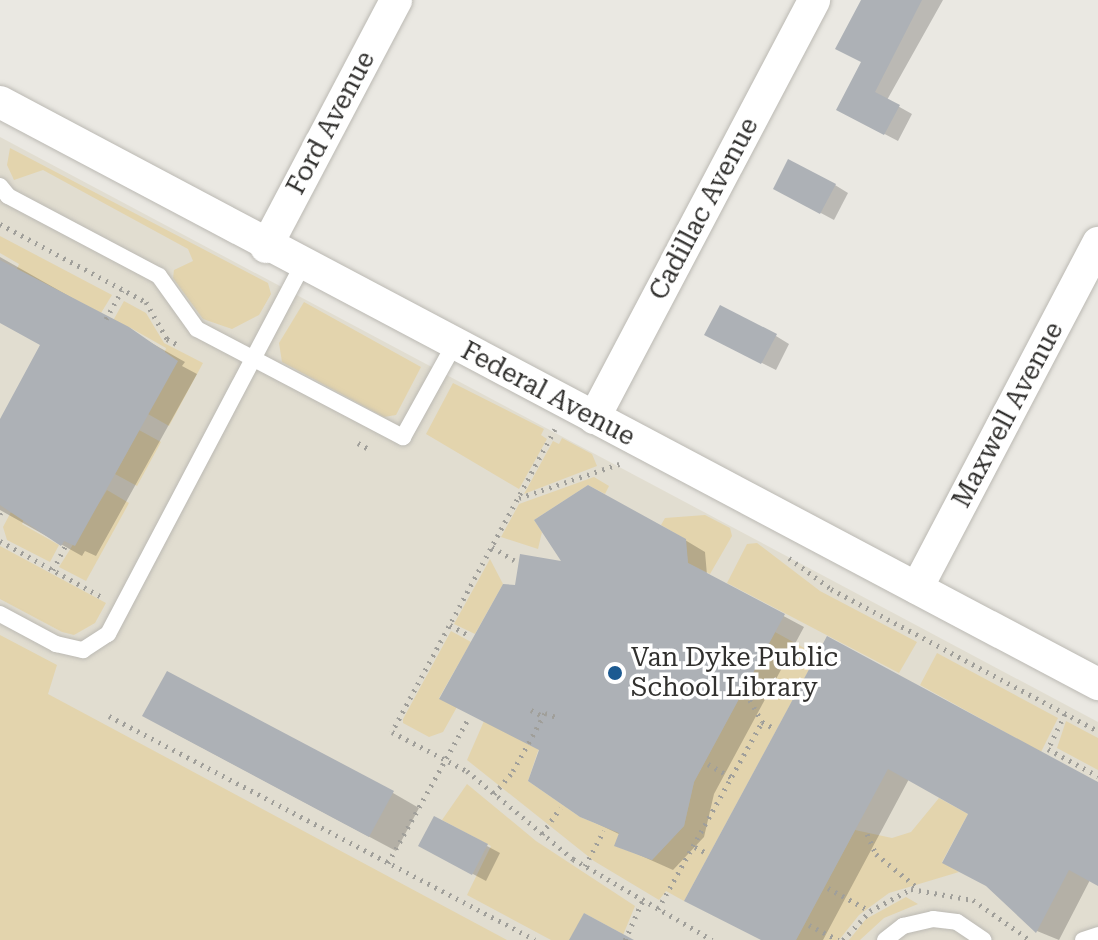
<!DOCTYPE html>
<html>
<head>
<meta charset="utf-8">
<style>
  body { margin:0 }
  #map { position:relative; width:1098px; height:940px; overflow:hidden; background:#eae8e2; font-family:"Roboto Serif",serif }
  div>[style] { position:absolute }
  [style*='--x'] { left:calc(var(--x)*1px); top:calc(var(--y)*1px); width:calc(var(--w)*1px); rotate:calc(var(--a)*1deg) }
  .built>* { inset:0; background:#e1ddd0 }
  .green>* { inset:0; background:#e3d4ad }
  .shadow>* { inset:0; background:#0003 }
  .building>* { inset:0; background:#adb1b6 }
  .path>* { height:5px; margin-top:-2.5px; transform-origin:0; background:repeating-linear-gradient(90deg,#a09f9a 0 2px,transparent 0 8px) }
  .roads { filter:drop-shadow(0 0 2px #bbb9b3) drop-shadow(0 0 2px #bbb9b3) }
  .lane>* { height:16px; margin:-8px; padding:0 8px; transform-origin:8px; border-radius:8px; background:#fff }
  .street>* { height:32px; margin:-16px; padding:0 16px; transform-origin:16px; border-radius:16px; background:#fff }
  .dots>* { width:22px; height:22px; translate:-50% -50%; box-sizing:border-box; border:4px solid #fff; border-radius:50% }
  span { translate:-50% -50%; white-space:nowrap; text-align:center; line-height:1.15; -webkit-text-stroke:7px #fff; paint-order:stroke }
  .street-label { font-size:26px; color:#31302e }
  .poi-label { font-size:26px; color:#31302e }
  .left { translate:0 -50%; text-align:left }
</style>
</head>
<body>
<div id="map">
  <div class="built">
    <div style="clip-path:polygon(0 137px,1098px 722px,1098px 940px,0 940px)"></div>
  </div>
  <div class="green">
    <div style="clip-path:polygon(10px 148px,268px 283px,271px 294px,259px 315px,232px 329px,203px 319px,173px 278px,174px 270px,193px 261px,188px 249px,43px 170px,14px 180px,7px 165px)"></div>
    <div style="clip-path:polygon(0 236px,112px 295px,101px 313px,17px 269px,19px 264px,0 253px)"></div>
    <div style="clip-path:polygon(124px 301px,146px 313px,164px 343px,203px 363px,169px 426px,148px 414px,166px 348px,129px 327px,110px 326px)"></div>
    <div style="clip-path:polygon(304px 302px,421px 367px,396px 415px,384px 417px,282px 362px,279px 343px)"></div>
    <div style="clip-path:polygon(453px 383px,544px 429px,541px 435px,547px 439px,519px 489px,426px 434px)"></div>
    <div style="clip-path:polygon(139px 430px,161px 442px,137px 486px,115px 474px)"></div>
    <div style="clip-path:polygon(562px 438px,592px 454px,597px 466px,524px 494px,553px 441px,559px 444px)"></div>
    <div style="clip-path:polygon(594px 477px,609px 486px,605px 494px,588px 485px,534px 520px,542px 532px,538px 549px,501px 537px,519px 504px)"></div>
    <div style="clip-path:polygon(107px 490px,129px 503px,86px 581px,59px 567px)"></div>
    <div style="clip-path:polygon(11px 512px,24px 519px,22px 524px,59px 545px,50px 562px,7px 540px,3px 527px)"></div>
    <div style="clip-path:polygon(705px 515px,730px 528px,732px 536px,710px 574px,688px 563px,685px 539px,661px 525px,665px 518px)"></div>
    <div style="clip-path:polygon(757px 543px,820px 591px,917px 642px,899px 673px,727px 583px,747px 544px)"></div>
    <div style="clip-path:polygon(0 546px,106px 603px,95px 623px,74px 635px,62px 632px,0 599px)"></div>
    <div style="clip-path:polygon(490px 559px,503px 584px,475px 634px,454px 624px)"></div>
    <div style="clip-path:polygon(451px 631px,471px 642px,439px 698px,457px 707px,443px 732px,429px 737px,403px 723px,403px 719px)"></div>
    <div style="clip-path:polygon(775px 632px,817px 655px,684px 901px,666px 891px,659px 900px,594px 861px,467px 760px,484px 721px,560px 725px,538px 751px,528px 781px,580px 817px,619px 833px,615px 846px,652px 860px,684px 826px,694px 782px)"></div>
    <div style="clip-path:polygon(0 635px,57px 665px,48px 694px,507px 940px,0 940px)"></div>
    <div style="clip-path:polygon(937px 653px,1058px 718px,1041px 752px,920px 685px)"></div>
    <div style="clip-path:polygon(1066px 721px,1098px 738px,1098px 770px,1057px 748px)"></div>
    <div style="clip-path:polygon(467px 784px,536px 841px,635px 906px,621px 940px,621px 933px,584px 913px,572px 940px,551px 940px,467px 895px,491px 846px,442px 820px)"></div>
    <div style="clip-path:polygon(939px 798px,968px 814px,942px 862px,959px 872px,889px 893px,859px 915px,839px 940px,796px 940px,855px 830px,892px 838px,911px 832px)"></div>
    <div style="clip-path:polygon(906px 897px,918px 904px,884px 918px,860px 940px,849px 940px,866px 919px)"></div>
  </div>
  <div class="shadow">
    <div style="clip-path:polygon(866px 0,943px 0,887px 100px,912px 114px,898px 141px,852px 117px,863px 62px)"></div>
    <div style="clip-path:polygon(835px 185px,848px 193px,834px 220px,789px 196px)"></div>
    <div style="clip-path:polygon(0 257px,185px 362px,182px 366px,197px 374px,96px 556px,85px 551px,82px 556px,0 510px,0 424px,42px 345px,0 322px)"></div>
    <div style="clip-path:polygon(776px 336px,789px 344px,776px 370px,720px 342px)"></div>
    <div style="clip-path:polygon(685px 540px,705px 552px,707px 575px,804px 627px,714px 794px,704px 837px,673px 870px,617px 845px,621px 835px,581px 816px,517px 587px,565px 564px)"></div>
    <div style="clip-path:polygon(828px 639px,1098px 784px,1098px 884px,1090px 880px,1059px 940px,1037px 931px,990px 887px,970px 813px,909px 779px,823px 940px,762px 940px)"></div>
    <div style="clip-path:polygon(171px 731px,393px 793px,419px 808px,396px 851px)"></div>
    <div style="clip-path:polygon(487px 846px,500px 853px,486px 881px,434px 853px)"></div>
  </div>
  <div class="building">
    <div style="clip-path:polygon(861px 0,922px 0,875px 92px,900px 105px,884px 135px,836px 110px,861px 62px,835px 49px)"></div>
    <div style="clip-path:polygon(788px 159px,836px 184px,820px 214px,773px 189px)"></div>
    <div style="clip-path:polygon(0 260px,129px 327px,178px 361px,75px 546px,64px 541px,61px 546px,0 505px,0 419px,40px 345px,0 323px)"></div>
    <div style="clip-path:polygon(720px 305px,777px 334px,761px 364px,704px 335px)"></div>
    <div style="clip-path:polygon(588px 485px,686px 539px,688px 563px,785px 614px,694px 782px,684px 826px,652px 860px,614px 846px,619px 833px,580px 817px,528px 781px,539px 750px,439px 699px,503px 584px,515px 585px,520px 554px,561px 561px,534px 520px)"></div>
    <div style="clip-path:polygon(827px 636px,1098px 782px,1098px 886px,1069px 870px,1036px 933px,986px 886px,942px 863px,968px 814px,888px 769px,796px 940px,761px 940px,684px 901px)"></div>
    <div style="clip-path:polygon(167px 671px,394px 791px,369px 837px,142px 716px)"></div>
    <div style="clip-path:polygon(434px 816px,488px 844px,472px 875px,418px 846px)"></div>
    <div style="clip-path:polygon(584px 913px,634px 940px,569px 940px)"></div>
  </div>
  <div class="path">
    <div style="--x:0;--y:224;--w:166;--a:28.1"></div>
    <div style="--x:146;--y:302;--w:43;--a:60.4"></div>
    <div style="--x:167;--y:339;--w:15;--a:28"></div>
    <div style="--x:106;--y:319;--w:33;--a:-61"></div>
    <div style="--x:555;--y:429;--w:344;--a:118.3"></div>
    <div style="--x:392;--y:732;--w:85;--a:27.5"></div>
    <div style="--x:467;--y:771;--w:138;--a:39.7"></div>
    <div style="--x:573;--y:859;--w:161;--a:30.2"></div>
    <div style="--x:358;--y:443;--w:13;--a:29"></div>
    <div style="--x:519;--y:498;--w:106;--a:-18.8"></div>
    <div style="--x:0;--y:514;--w:4;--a:-63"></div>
    <div style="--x:0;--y:541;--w:116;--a:28.8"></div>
    <div style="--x:492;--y:547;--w:26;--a:31"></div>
    <div style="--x:789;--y:558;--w:52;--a:36.4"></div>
    <div style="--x:831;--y:589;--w:302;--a:28"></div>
    <div style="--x:53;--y:570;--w:28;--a:-63"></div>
    <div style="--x:450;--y:625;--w:23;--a:29"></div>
    <div style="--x:746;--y:693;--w:33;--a:61"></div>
    <div style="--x:531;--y:710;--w:13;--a:27"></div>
    <div style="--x:1065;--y:714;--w:39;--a:116"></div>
    <div style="--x:1048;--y:749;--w:57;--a:28.4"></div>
    <div style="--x:109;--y:716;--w:481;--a:27.7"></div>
    <div style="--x:708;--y:764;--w:28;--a:30"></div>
    <div style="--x:494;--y:794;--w:30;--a:-50"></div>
    <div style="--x:513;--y:771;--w:66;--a:-61.1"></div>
    <div style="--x:545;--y:713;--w:15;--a:20"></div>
    <div style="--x:542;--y:834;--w:32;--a:-55"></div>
    <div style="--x:867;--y:834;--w:22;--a:66"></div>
    <div style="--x:876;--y:854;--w:55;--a:39.1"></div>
    <div style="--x:695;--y:847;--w:13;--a:27"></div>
    <div style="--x:388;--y:863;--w:165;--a:-60.9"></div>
    <div style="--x:585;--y:866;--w:40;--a:-62"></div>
    <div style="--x:828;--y:888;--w:48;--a:28.7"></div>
    <div style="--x:658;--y:909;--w:214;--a:-60.9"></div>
    <div style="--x:762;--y:722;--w:13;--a:27"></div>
    <div style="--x:809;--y:925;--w:33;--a:27"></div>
    <div style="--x:625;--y:940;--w:44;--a:-65.8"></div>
    <div style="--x:843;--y:940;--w:40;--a:-47"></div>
    <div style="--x:870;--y:911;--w:47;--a:-28.2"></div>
    <div style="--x:911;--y:889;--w:63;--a:10.1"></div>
    <div style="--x:973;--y:900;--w:70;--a:35.1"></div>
  </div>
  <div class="roads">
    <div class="lane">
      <div style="--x:0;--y:186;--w:13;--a:51"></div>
      <div style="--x:8;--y:196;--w:171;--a:27.9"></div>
      <div style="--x:159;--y:276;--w:65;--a:54.4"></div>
      <div style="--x:197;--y:329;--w:233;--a:27.7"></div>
      <div style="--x:403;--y:437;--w:105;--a:-61"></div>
      <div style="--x:0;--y:614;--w:64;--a:28.2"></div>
      <div style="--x:56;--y:644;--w:28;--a:13"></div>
      <div style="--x:83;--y:650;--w:30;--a:-33"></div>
      <div style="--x:108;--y:634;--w:416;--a:-62.2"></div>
      <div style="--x:885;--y:940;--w:23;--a:-38"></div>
      <div style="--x:903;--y:926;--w:31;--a:-13"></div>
      <div style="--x:933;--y:919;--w:24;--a:7"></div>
      <div style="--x:957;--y:922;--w:32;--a:34"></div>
      <div style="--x:1083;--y:940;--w:16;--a:-18"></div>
    </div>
    <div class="street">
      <div style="--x:0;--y:102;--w:1243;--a:27.93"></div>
      <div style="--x:266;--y:247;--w:279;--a:-62.2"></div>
      <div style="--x:594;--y:418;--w:472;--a:-62.2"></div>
      <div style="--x:917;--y:588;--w:390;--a:-62.3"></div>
    </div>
  </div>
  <div class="dots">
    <div style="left:615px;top:673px;background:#1c5a91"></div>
  </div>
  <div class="street-label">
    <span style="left:331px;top:123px;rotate:-62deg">Ford Avenue</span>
    <span style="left:704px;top:209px;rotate:-62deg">Cadillac Avenue</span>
    <span style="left:548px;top:394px;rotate:28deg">Federal Avenue</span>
    <span style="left:1008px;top:415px;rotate:-62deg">Maxwell Avenue</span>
  </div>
  <div class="poi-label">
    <span class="left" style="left:631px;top:673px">Van Dyke Public<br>School Library</span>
  </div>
</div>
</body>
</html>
